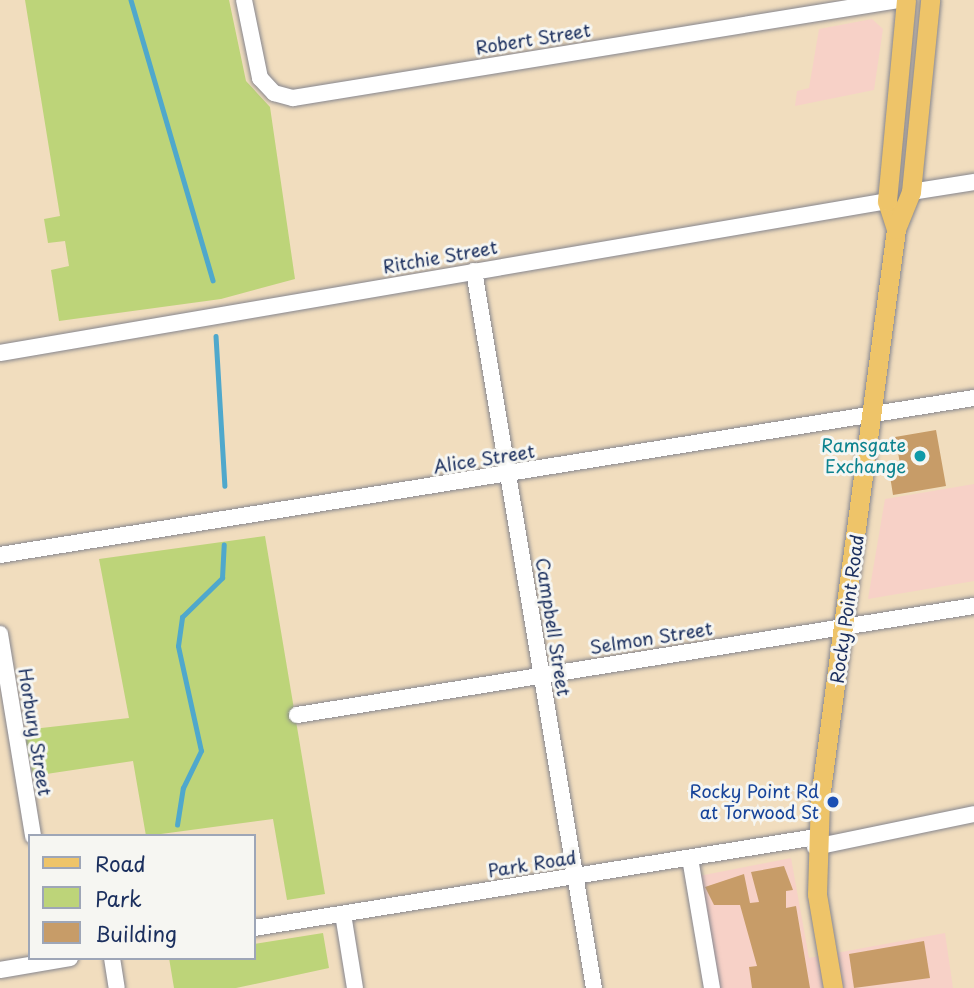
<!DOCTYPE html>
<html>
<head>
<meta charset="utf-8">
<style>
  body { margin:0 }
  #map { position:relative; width:974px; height:988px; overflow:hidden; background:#f1ddbe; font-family:"Playpen Sans",sans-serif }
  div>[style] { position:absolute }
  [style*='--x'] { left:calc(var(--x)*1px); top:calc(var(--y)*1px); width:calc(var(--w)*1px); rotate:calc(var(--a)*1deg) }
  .built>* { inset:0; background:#f7d1c7 }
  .green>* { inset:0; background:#bdd479 }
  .stream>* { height:4.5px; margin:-2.25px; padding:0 2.25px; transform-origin:2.25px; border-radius:2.25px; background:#4fa8cc }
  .building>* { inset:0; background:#c79c68 }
  .roads { filter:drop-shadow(0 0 2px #86868e) drop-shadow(0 0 2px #86868e) }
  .minor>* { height:16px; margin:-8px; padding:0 8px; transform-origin:8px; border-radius:8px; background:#fff }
  .major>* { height:19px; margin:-9.5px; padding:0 9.5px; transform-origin:9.5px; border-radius:9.5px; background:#eec469 }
  .dots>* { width:19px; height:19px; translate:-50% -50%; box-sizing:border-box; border:4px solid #f6f6f2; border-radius:50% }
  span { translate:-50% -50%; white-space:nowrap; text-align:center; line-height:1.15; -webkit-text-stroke:6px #f6f6f2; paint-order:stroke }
  .street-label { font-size:18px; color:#1b2f5e }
  .culture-label { font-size:18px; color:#0d838f }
  .right { translate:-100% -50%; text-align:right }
  .transit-label { font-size:18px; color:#164399 }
  .legend { position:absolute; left:28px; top:834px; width:228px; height:126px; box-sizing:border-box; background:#f6f6f2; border:2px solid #9ea6b7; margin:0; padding:9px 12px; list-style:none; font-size:21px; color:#1b2f5e }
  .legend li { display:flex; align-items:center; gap:14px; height:35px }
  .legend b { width:35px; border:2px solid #9ea6b7 }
</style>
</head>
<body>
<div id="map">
  <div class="built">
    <div style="clip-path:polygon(872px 19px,883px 29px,874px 90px,795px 106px,797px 91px,809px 88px,819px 29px)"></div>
    <div style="clip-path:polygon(974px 484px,974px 581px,868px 599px,885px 499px)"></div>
    <div style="clip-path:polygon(791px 858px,809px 958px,945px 933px,953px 988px,718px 988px,699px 876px)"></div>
  </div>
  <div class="green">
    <div style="clip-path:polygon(25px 0,229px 0,246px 81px,270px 107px,295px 279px,221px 299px,59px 321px,51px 270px,69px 266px,65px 241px,48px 243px,44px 219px,60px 216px)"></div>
    <div style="clip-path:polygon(265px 536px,325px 894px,287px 900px,273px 819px,146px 836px,133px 761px,33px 776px,24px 730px,129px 718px,99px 559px)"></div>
    <div style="clip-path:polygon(323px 933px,329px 968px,236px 988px,174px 988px,169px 958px,254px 958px,254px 944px)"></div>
  </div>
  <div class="stream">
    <div style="--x:131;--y:0;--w:292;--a:73.7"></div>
    <div style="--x:216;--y:336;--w:150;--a:86.6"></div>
    <div style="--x:177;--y:825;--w:37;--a:-81"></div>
    <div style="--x:183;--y:788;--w:41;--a:-64.1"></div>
    <div style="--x:201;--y:751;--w:107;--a:-102.4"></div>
    <div style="--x:178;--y:646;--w:29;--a:-82"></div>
    <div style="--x:182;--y:617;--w:56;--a:-44.3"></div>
    <div style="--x:222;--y:578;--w:33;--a:-87"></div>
  </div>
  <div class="building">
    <div style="clip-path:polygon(936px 430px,946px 486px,893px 495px,890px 476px,902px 474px,895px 437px)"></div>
    <div style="clip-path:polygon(784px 866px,793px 890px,786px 891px,786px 908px,796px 906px,810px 988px,752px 988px,749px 967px,757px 966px,740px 905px,714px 905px,705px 887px,744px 874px,750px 903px,759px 902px,751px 872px)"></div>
    <div style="clip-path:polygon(924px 941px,930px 978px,854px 988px,849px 954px)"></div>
  </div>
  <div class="roads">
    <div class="minor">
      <div style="--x:244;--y:0;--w:80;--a:78.4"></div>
      <div style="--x:260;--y:78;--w:21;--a:47"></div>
      <div style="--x:274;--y:93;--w:20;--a:15"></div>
      <div style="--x:293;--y:98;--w:613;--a:-9.2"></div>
      <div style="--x:911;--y:192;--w:64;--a:-9"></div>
      <div style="--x:474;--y:271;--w:727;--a:80.5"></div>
      <div style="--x:0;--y:353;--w:900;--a:-9.72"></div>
      <div style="--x:0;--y:555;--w:987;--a:-9.16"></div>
      <div style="--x:0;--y:634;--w:205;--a:80.7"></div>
      <div style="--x:297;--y:715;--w:686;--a:-9.15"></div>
      <div style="--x:815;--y:847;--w:162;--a:-11.7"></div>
      <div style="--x:690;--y:858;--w:132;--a:80.4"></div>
      <div style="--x:343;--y:914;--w:75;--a:80.8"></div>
      <div style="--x:254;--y:928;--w:569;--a:-9.2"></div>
      <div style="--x:112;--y:958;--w:30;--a:81"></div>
      <div style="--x:0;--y:970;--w:71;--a:-9.7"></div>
    </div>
    <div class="major">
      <div style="--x:896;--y:229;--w:29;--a:-108"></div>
      <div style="--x:887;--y:201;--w:202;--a:-84.6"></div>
      <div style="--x:833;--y:988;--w:95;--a:-99.7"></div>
      <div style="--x:817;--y:894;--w:96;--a:-88.2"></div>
      <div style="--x:820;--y:798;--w:574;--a:-82.39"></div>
      <div style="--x:896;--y:229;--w:40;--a:-68"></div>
      <div style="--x:911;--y:192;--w:193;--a:-84.3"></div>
    </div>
  </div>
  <div class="dots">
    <div style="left:920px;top:456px;background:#0f9aa8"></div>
    <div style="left:833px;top:802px;background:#1a4fb4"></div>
  </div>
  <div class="street-label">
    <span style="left:533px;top:39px;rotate:-9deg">Robert Street</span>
    <span style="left:440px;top:257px;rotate:-10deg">Ritchie Street</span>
    <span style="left:484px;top:459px;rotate:-9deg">Alice Street</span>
    <span style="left:847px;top:609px;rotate:-82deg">Rocky Point Road</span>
    <span style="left:553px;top:627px;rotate:81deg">Campbell Street</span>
    <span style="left:651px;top:638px;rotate:-9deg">Selmon Street</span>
    <span style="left:35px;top:732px;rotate:81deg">Horbury Street</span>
    <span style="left:532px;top:864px;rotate:-9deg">Park Road</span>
  </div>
  <div class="culture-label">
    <span class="right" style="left:906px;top:456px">Ramsgate<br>Exchange</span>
  </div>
  <div class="transit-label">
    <span class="right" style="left:819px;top:802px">Rocky Point Rd<br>at Torwood St</span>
  </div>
  <ul class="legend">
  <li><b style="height:9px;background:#eec469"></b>Road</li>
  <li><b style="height:19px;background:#bdd479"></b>Park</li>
  <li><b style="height:19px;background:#c79c68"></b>Building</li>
  </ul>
</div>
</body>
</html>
